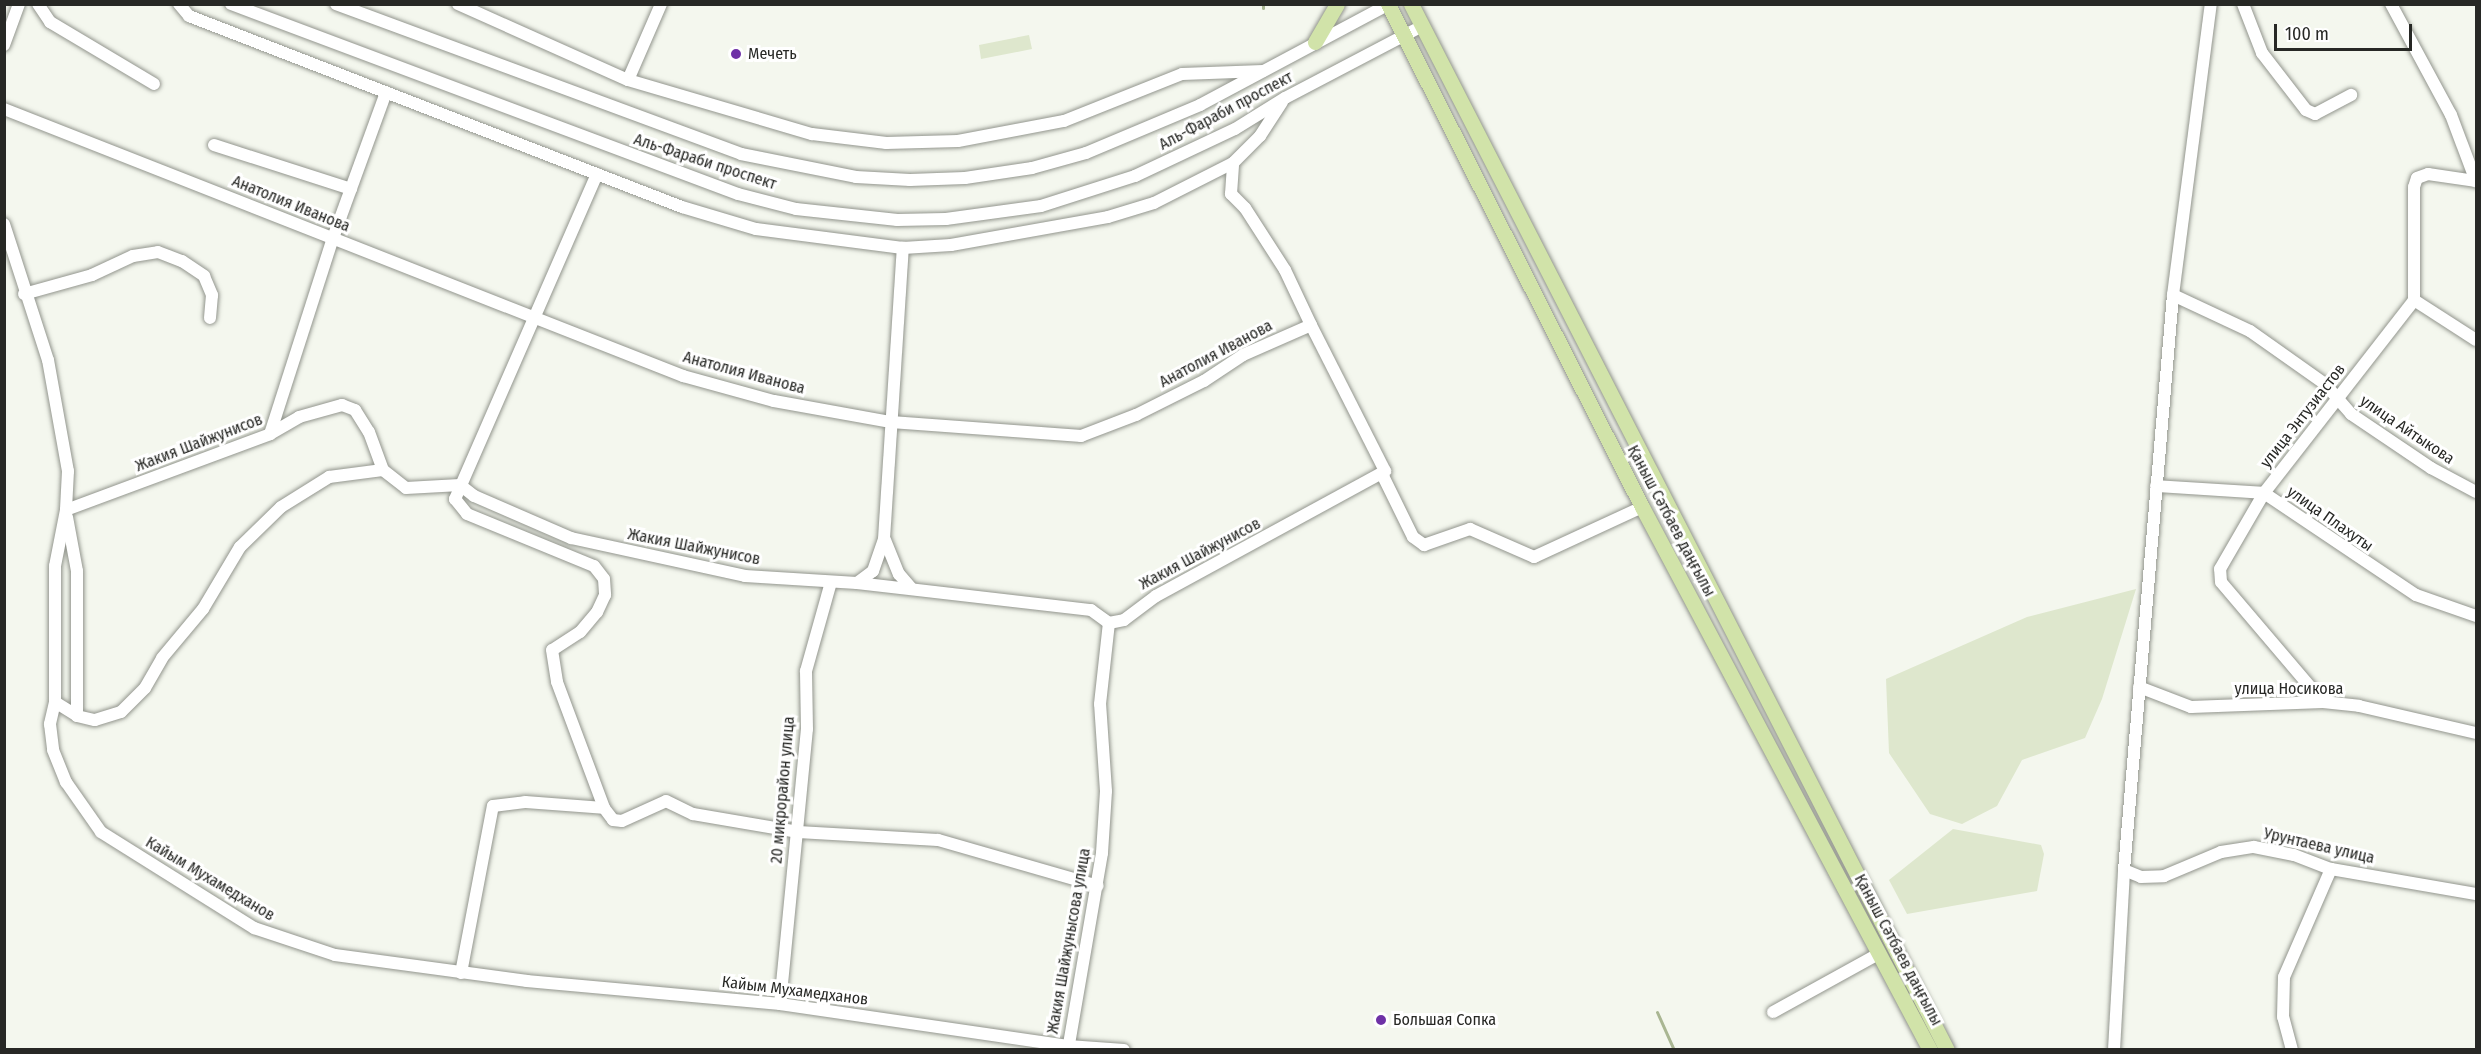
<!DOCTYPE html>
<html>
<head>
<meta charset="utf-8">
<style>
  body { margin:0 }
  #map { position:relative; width:2481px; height:1054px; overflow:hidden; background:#f4f7ee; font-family:"Fira Sans Condensed",sans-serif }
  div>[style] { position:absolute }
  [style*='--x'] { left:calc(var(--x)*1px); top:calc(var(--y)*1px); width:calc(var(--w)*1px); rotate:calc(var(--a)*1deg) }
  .green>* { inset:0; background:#dee7cd }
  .stream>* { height:3px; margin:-1.5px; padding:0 1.5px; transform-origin:1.5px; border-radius:1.5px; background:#a9b692 }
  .roads { filter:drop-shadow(0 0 2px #92958d) drop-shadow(0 0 2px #92958d) }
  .minor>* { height:12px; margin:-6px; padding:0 6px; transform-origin:6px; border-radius:6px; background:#fff }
  .major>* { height:15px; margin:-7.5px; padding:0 7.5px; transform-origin:7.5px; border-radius:7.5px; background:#d1e3a9 }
  .dots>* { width:16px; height:16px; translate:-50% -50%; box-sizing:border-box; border:3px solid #fff; border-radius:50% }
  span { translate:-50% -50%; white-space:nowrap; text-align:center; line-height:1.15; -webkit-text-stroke:6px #fff; paint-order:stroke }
  .poi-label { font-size:16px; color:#272825 }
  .left { translate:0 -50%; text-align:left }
  .street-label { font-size:16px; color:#272825 }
  .frame { position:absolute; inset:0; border:6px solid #272825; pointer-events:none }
  .scale { position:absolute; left:2274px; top:24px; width:138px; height:27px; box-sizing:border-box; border:3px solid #272825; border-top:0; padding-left:8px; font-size:18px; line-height:21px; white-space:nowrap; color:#272825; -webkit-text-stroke:4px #fff; paint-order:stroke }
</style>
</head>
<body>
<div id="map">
  <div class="green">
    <div style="clip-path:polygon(1029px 35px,1032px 49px,981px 59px,979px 45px)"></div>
    <div style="clip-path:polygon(2136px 589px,2102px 699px,2085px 738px,2022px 760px,1997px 806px,1962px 824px,1930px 814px,1889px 753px,1886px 679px,2027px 617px)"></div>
    <div style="clip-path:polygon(1953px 829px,2041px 845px,2044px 854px,2037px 891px,1907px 914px,1889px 880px)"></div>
  </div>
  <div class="stream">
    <div style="--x:1263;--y:4;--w:4;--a:90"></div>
    <div style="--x:1657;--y:1012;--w:42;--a:65.9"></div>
  </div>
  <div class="roads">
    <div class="minor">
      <div style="--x:38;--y:4;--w:22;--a:56"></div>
      <div style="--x:50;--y:22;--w:121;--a:30.8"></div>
      <div style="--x:179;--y:4;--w:16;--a:50"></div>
      <div style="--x:189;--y:16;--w:529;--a:21.18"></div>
      <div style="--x:682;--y:207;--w:77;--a:16.6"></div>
      <div style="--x:756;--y:229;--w:148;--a:7.4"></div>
      <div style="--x:903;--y:248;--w:48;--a:-3.6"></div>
      <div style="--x:951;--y:245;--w:159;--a:-10.1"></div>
      <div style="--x:1108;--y:217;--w:48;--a:-16.9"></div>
      <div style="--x:1154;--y:203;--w:89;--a:-26.9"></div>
      <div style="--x:1233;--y:163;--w:38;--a:-45"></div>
      <div style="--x:1260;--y:136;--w:40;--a:-57.1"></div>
      <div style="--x:231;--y:4;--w:541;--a:20.54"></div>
      <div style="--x:738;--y:194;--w:60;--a:14.5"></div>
      <div style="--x:796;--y:209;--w:102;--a:6.2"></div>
      <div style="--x:897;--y:220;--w:49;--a:-1.2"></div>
      <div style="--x:946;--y:219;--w:96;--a:-7.8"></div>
      <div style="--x:1041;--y:206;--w:99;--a:-17.7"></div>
      <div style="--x:1135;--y:176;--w:110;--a:-25.2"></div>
      <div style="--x:1235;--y:129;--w:59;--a:-31.8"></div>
      <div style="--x:1285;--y:98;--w:155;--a:-27.7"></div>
      <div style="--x:336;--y:4;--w:432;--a:20.3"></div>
      <div style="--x:741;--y:154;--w:117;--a:11.3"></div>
      <div style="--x:856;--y:177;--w:54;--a:3.2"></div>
      <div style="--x:910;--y:180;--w:55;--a:-2.1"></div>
      <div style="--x:965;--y:178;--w:68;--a:-8.5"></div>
      <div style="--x:1032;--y:168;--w:56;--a:-15.5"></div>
      <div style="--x:1086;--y:153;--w:124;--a:-22.8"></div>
      <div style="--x:1200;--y:105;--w:214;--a:-28.1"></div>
      <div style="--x:458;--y:4;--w:186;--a:24.1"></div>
      <div style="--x:628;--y:80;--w:192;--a:16.4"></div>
      <div style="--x:812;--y:134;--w:75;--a:6.9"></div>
      <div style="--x:886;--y:143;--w:72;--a:-1.6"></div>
      <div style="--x:958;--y:141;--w:108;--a:-10.7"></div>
      <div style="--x:1064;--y:121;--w:127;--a:-21.7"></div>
      <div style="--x:1182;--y:74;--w:81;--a:-2.1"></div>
      <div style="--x:2243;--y:4;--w:53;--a:68.8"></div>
      <div style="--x:2262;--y:53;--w:72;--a:52.3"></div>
      <div style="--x:2306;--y:110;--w:10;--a:24"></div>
      <div style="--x:2315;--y:114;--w:41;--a:-27.8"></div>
      <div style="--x:2391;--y:4;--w:126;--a:61.6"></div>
      <div style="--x:2451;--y:115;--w:71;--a:69.3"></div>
      <div style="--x:4;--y:45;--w:44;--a:-69.9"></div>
      <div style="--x:628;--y:80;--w:83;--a:-66.5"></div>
      <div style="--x:4;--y:109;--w:730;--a:21.47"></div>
      <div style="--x:683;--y:376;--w:94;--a:15.4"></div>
      <div style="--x:774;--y:401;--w:119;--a:10.2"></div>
      <div style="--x:891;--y:422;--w:191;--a:4.2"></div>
      <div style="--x:1081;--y:436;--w:59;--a:-20.9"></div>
      <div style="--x:1136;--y:415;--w:76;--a:-26.6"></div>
      <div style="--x:1204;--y:381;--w:47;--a:-33.7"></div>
      <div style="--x:1243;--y:355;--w:74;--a:-23.8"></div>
      <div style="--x:1311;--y:325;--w:61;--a:-115.3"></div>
      <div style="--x:1285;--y:270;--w:74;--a:-122.8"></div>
      <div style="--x:1245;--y:208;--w:20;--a:-135"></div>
      <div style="--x:1231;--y:194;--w:31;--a:-86"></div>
      <div style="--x:214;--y:145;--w:144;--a:17.8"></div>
      <div style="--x:597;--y:174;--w:355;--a:113.6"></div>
      <div style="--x:455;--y:499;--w:19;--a:51"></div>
      <div style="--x:467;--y:514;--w:137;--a:22.3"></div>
      <div style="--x:594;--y:566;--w:16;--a:52"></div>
      <div style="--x:604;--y:579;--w:16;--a:86"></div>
      <div style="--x:605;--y:595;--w:19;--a:115"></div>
      <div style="--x:597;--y:612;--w:26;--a:130"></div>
      <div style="--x:580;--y:632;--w:33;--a:147"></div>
      <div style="--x:552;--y:650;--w:32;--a:81"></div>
      <div style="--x:557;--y:682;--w:134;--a:69.5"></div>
      <div style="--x:604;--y:808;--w:15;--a:53"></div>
      <div style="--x:613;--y:820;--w:9;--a:6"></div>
      <div style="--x:622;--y:821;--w:48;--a:-24.4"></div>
      <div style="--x:666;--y:801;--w:30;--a:26"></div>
      <div style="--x:693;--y:814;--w:107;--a:9.7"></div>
      <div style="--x:798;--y:832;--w:140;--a:3.3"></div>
      <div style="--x:938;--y:840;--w:166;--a:16"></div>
      <div style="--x:4;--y:224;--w:143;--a:72.1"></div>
      <div style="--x:48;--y:360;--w:113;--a:79.8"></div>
      <div style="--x:68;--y:471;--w:39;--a:93"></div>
      <div style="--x:66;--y:510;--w:57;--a:101.1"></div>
      <div style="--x:55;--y:566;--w:136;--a:90"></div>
      <div style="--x:55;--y:702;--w:23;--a:103"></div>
      <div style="--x:50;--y:724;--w:26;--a:83"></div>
      <div style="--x:53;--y:750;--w:35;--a:68"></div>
      <div style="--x:66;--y:782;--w:61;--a:55"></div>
      <div style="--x:101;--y:832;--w:181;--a:32.1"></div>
      <div style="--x:254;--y:928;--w:85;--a:18.4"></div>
      <div style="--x:335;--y:955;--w:194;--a:7.7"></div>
      <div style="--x:527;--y:981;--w:254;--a:5.2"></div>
      <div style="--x:780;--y:1004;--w:291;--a:8.3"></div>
      <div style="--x:1068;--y:1046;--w:56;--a:4.1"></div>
      <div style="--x:24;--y:294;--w:71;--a:-15.6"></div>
      <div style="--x:92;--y:275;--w:45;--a:-24.9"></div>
      <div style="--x:133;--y:256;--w:25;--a:-9"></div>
      <div style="--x:158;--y:252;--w:26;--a:21"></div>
      <div style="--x:182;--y:261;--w:27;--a:34"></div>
      <div style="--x:204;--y:276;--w:21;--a:67"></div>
      <div style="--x:212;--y:295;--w:23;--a:95"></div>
      <div style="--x:2173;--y:295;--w:85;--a:25.1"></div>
      <div style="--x:2250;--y:331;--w:92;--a:35.2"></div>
      <div style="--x:2325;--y:384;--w:40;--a:49"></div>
      <div style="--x:2351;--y:414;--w:97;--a:34"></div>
      <div style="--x:2431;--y:468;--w:51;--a:28.1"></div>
      <div style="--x:2414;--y:300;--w:74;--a:32.8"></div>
      <div style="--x:270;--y:434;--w:206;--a:-72.2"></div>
      <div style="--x:333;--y:238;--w:155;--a:-70"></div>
      <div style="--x:1382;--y:474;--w:70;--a:63.8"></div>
      <div style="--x:1413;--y:537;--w:14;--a:36"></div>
      <div style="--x:1424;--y:545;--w:49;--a:-19.2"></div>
      <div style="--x:1470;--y:529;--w:70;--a:23.6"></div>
      <div style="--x:1534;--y:557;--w:119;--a:-24.8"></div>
      <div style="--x:2156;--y:486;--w:108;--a:3.7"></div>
      <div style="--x:2264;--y:493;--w:183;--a:33.9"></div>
      <div style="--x:2416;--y:595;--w:64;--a:19.3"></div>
      <div style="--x:66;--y:510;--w:218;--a:-20.4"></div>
      <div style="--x:270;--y:434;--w:34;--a:-30"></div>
      <div style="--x:299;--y:417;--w:45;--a:-15.6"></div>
      <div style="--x:342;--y:405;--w:14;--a:21"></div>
      <div style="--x:355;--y:410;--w:26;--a:58"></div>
      <div style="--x:369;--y:432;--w:40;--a:69.8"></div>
      <div style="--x:383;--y:470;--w:29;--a:38"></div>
      <div style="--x:406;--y:488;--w:54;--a:-3.2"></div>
      <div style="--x:460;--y:485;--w:18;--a:38"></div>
      <div style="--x:474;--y:496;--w:106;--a:23.4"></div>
      <div style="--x:571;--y:538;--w:178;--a:12.3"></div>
      <div style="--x:745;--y:576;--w:112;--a:3.6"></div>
      <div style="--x:857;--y:583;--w:236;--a:6.6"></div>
      <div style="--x:1091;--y:610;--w:22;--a:36"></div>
      <div style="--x:1109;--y:623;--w:15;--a:-11"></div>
      <div style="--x:1124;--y:620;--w:40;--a:-37"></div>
      <div style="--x:1156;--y:596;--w:261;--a:-28.6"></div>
      <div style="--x:1385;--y:471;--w:164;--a:-116.9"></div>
      <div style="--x:67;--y:517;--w:55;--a:79.5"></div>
      <div style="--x:77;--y:571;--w:145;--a:90"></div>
      <div style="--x:885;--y:540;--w:37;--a:68"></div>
      <div style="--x:899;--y:574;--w:20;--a:49"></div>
      <div style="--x:857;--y:583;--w:20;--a:-37"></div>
      <div style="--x:873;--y:571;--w:34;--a:-71"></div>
      <div style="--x:884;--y:539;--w:292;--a:-86.3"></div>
      <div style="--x:2139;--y:687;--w:56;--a:21"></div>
      <div style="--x:2191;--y:707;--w:132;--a:-2.2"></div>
      <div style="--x:2323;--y:702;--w:36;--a:6"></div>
      <div style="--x:2359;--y:706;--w:120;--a:13"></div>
      <div style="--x:55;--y:702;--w:26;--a:32"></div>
      <div style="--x:77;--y:716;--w:18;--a:13"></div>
      <div style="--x:95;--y:720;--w:27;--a:-17"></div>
      <div style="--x:121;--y:712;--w:34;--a:-45"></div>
      <div style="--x:145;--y:688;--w:34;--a:-60"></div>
      <div style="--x:162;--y:658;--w:64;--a:-50.1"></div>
      <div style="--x:203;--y:609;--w:72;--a:-59.2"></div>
      <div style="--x:240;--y:547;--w:57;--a:-44.3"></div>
      <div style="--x:281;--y:507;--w:57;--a:-32"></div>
      <div style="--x:329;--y:477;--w:54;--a:-7.4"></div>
      <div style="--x:2323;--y:702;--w:157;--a:-130.4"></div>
      <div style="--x:2221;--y:582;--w:13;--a:-94"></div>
      <div style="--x:2220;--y:569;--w:88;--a:-59.9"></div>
      <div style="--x:2264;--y:493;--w:244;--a:-52.1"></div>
      <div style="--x:2414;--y:300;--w:113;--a:-90"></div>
      <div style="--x:2414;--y:187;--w:9;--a:-72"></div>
      <div style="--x:2417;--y:178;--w:12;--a:-20"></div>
      <div style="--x:2428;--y:174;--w:49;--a:8.3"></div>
      <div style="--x:2124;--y:870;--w:18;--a:22"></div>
      <div style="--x:2141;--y:877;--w:23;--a:-2"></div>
      <div style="--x:2164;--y:876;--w:62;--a:-22.8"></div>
      <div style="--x:2221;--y:852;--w:33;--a:-9"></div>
      <div style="--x:2254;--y:847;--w:41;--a:11.3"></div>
      <div style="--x:2294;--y:855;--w:40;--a:21"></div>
      <div style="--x:2331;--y:869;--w:147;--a:9.8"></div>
      <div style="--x:461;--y:973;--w:170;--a:-79.2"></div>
      <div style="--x:493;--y:806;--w:32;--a:-7"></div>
      <div style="--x:525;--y:802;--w:79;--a:4.3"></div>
      <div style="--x:780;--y:1004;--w:276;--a:-84.4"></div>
      <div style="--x:807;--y:729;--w:58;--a:-91"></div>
      <div style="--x:806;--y:671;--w:92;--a:-74.3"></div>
      <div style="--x:1773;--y:1012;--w:122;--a:-28.9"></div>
      <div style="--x:1068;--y:1050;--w:200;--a:-80.2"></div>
      <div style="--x:1102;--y:853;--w:62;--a:-86.3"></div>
      <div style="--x:1106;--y:791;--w:87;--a:-93.9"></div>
      <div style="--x:1100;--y:704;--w:81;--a:-83.7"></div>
      <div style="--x:2114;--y:1050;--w:180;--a:-86.8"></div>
      <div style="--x:2124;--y:870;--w:577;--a:-85.13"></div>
      <div style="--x:2173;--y:295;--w:293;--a:-82.6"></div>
      <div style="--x:2292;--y:1050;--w:34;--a:-105"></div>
      <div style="--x:2283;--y:1017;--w:40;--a:-88.6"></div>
      <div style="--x:2284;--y:977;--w:118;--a:-66.5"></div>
    </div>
    <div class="major">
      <div style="--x:1388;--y:4;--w:563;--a:63.21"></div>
      <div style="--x:1642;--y:507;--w:615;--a:62.06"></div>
      <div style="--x:1411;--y:4;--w:1175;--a:62.87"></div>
      <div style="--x:1315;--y:42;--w:44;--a:-59.9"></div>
    </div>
  </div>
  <div class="dots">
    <div style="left:736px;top:54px;background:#6e31a6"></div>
    <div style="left:1381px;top:1020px;background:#6e31a6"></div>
  </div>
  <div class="poi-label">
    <span class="left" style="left:748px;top:54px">Мечеть</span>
    <span class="left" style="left:1393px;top:1020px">Большая Сопка</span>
  </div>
  <div class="street-label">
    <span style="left:1226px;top:111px;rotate:-28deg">Аль-Фараби проспект</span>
    <span style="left:705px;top:162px;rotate:18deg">Аль-Фараби проспект</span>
    <span style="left:291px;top:204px;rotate:22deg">Анатолия Иванова</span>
    <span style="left:1216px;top:354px;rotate:-28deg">Анатолия Иванова</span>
    <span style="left:744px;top:373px;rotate:15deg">Анатолия Иванова</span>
    <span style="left:2303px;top:416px;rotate:-52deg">улица Энтузиастов</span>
    <span style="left:2407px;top:430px;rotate:34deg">улица Айтыкова</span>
    <span style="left:199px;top:443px;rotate:-21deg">Жакия Шайжунисов</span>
    <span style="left:2330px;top:519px;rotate:35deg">улица Плахуты</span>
    <span style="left:1671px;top:521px;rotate:62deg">Қаныш Сәтбаев даңғылы</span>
    <span style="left:694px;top:547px;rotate:11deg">Жакия Шайжунисов</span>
    <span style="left:1200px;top:554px;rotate:-28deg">Жакия Шайжунисов</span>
    <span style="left:2289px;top:689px">улица Носикова</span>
    <span style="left:783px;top:790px;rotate:-85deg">20 микрорайон улица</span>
    <span style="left:2319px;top:846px;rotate:13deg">Урунтаева улица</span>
    <span style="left:210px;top:879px;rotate:31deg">Кайым Мухамедханов</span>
    <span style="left:1069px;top:941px;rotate:-80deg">Жакия Шайжунысова улица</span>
    <span style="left:1898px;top:950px;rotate:62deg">Қаныш Сәтбаев даңғылы</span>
    <span style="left:795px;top:991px;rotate:7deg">Кайым Мухамедханов</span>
  </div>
  <div class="frame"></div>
  <div class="scale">100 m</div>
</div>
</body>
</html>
